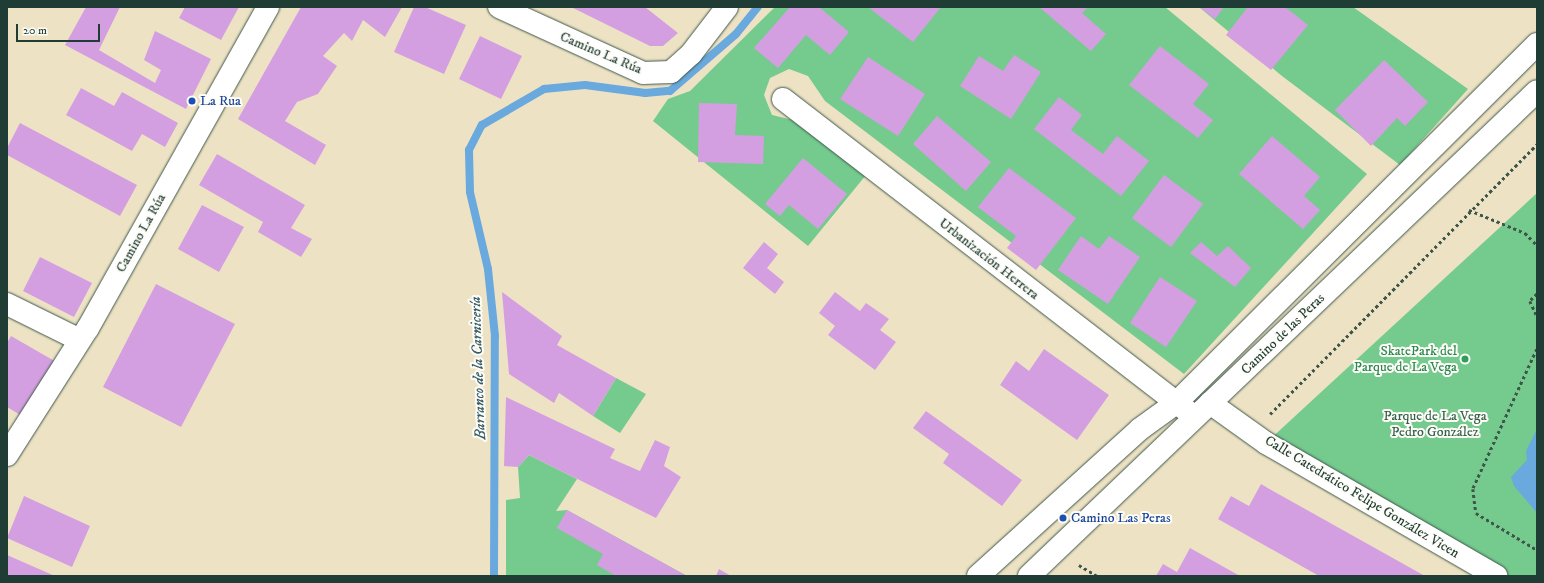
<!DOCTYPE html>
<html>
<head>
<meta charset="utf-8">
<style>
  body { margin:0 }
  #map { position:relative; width:1544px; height:583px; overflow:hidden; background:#ede3c4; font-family:"IM FELL DW Pica",serif }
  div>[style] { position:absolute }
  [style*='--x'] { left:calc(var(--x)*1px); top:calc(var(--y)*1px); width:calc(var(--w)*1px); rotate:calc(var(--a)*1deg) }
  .green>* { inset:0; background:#75ca8e }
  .water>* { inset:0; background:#6aa9dd }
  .stream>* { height:8px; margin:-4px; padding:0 4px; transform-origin:4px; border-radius:4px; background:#6aa9dd }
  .building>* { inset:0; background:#d49fe1 }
  .path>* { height:2.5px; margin-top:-1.25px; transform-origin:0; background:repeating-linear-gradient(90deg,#3e564a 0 3px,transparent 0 6px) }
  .roads { filter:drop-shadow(0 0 1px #3e564a) drop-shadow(0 0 1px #3e564a) }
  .pedestrian>* { height:22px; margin:-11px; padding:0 11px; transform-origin:11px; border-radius:11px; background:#fff }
  .minor>* { height:22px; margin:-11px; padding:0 11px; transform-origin:11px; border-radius:11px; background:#fff }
  .secondary>* { height:22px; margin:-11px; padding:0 11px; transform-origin:11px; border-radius:11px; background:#fff }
  .dots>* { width:11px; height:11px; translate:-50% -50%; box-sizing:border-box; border:2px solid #fdfcf7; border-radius:50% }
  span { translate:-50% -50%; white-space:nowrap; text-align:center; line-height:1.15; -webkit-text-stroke:4px #fdfcf7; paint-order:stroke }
  .street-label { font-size:14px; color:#1f3d34 }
  .transit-label { font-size:14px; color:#164399 }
  .left { translate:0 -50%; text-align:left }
  .leisure-label { font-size:14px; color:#27864d }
  .right { translate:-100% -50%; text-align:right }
  .park-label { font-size:14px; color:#34604a }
  .water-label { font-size:15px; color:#365d67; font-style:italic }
  .frame { position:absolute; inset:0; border:8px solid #1f3d34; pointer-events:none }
  .scale { position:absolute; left:16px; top:24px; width:84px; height:18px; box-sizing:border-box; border:2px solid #1f3d34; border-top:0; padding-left:5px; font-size:12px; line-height:14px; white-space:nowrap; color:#1f3d34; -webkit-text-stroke:3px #fdfcf7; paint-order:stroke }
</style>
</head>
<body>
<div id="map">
  <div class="green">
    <div style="clip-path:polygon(775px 7px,1165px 7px,1367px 174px,1184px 374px,825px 101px,808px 76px,789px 69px,770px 78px,764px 95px,772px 115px,793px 120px,866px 175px,808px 246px,653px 121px,668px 99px,690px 91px)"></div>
    <div style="clip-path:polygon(1199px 7px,1353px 7px,1468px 89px,1400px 165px,1282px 76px)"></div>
    <div style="clip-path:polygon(1537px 193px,1537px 576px,1496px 576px,1266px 443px)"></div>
    <div style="clip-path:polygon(616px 378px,646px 394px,620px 433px,593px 416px)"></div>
    <div style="clip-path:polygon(529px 455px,577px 479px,556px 511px,567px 510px,687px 576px,506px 576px,506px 500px,520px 498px,518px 467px)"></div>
  </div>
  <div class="water">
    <div style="clip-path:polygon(1537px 429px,1537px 513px,1514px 486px,1511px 477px,1527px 460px,1526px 451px)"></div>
  </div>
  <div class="stream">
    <div style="--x:494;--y:576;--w:240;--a:-89.8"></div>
    <div style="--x:495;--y:336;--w:67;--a:-96"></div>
    <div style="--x:488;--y:269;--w:79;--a:-103.2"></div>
    <div style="--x:470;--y:192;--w:42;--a:-91.4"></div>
    <div style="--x:469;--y:150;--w:28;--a:-63"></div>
    <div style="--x:482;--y:125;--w:72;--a:-30.1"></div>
    <div style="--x:544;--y:89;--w:41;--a:-5.6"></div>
    <div style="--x:585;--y:85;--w:61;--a:7.6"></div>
    <div style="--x:645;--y:93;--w:25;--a:-5"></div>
    <div style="--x:670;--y:91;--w:87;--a:-40.8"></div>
    <div style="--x:736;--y:34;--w:35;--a:-51"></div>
  </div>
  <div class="building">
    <div style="clip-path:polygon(86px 7px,120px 7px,99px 50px,155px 83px,161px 70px,144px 60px,155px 31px,211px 59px,186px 109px,65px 45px)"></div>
    <div style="clip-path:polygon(185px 7px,239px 7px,221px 40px,179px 18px)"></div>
    <div style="clip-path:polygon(301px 7px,402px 7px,385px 37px,363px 20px,352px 41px,344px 33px,323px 56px,337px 66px,318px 94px,297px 102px,285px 121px,326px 145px,315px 165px,238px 119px)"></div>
    <div style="clip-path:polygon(414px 7px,425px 7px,466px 25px,444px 74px,394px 52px)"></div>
    <div style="clip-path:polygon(571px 7px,645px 7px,678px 33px,663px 46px,650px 46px)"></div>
    <div style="clip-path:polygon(790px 7px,819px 7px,849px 32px,830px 55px,806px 35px,778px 68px,754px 48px)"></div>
    <div style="clip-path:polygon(868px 7px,941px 7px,913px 42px)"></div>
    <div style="clip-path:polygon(1039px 7px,1088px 7px,1082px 13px,1106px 34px,1091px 51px)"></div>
    <div style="clip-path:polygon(1199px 7px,1224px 7px,1215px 19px)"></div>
    <div style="clip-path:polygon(1248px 7px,1285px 7px,1308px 25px,1271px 70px,1226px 35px)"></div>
    <div style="clip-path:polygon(480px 36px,522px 56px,501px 99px,459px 79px)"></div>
    <div style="clip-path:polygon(1160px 46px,1209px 84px,1193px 104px,1213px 120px,1198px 138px,1129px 85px)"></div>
    <div style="clip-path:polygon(1014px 55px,1041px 72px,1011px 119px,960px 86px,979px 56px,1003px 71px)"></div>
    <div style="clip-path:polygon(868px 57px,925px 94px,898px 136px,840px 99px)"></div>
    <div style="clip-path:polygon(1384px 60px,1428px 102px,1405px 126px,1397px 118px,1371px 146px,1335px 110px)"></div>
    <div style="clip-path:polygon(81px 88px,114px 106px,122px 92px,178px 123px,165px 147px,142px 134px,132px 151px,66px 115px)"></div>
    <div style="clip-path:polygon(1059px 97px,1082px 115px,1071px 130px,1103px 154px,1117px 136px,1149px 161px,1121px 196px,1034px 129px)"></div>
    <div style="clip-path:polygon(699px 103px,737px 104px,735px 135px,764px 136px,763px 164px,698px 162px)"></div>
    <div style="clip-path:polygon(937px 116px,991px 162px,966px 191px,913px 144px)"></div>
    <div style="clip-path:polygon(20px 123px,137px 185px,120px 216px,7px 155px,7px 148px)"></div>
    <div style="clip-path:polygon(1272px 136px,1320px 177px,1304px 196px,1320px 210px,1303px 229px,1239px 174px)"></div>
    <div style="clip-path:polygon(217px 154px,305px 205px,291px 228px,312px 239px,301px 257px,258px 232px,263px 222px,199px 185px)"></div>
    <div style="clip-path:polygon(803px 158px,847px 194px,818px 229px,789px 205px,780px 216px,765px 204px)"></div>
    <div style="clip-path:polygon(1009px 168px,1076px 218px,1036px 270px,1007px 248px,1016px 236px,978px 207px)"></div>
    <div style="clip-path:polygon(1164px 175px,1203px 204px,1171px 247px,1132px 218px)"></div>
    <div style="clip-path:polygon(202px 205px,244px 227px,219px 272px,178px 249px)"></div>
    <div style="clip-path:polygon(1081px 236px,1099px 249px,1109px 236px,1140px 257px,1108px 304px,1058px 270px)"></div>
    <div style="clip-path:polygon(764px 242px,778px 254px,767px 268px,784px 282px,775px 294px,743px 268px)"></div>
    <div style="clip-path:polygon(1201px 242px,1217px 256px,1228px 246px,1251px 268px,1235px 287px,1190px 253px)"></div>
    <div style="clip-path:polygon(40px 257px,92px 283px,74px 317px,23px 291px)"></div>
    <div style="clip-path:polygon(1160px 277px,1197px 301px,1166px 347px,1130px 323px)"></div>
    <div style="clip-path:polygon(156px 284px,235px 324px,181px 427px,103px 387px)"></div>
    <div style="clip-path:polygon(502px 292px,562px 336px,557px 345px,616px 378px,593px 416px,559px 393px,554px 403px,509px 374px)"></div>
    <div style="clip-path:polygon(835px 292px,860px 311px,866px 303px,889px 319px,880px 330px,896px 342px,875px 370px,828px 335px,835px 326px,819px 313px)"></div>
    <div style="clip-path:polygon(11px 336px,58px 363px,27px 419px,7px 407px,7px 343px)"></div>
    <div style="clip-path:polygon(1044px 349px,1109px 395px,1077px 440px,1000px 385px,1016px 361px,1029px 371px)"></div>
    <div style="clip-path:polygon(506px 397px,615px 449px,610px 458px,640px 471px,655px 440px,670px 447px,664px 466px,681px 477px,656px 518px,529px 455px,518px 467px,504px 466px)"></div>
    <div style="clip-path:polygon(926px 411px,1022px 480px,1002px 506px,943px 463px,949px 454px,913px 428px)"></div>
    <div style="clip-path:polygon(1261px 484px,1273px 491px,1425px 576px,1319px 576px,1218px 519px,1231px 496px,1249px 506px)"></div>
    <div style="clip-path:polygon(24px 496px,90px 526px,72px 567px,7px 538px)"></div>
    <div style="clip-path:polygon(567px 510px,687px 576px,616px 576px,597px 565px,603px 554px,557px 528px)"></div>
    <div style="clip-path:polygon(1190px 548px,1240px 576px,1156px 576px,1163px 564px,1177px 572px)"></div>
    <div style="clip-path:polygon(7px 555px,55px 576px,7px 576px)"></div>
    <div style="clip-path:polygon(719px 569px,731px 576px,716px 576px)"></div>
  </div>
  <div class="path">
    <div style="--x:1469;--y:210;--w:61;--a:22.3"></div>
    <div style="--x:1525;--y:233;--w:17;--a:45"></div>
    <div style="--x:1537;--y:294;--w:10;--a:135"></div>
    <div style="--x:1530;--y:301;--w:17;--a:65"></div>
    <div style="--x:1537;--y:349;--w:154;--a:114.6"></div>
    <div style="--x:1473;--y:489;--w:24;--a:83"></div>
    <div style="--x:1476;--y:513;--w:71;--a:31.2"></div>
    <div style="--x:1270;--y:414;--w:380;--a:-45.3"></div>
    <div style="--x:1079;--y:565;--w:21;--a:31"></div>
  </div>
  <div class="roads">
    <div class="pedestrian">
      <div style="--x:978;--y:576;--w:219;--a:-42.2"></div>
      <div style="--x:1140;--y:429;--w:44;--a:-35.8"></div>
      <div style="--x:1176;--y:403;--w:509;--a:-44.84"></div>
    </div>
    <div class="minor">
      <div style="--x:499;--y:7;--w:158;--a:24.6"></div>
      <div style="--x:643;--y:73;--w:28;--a:-2"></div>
      <div style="--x:671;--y:72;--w:27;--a:-42"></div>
      <div style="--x:691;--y:54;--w:59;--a:-52.5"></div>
      <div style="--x:783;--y:99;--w:520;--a:37.66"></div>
      <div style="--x:7;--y:304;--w:81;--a:26.3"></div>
      <div style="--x:1210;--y:403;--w:69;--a:35.5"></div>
      <div style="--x:1266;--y:443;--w:266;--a:30"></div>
      <div style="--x:7;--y:455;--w:151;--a:-57.5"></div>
      <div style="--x:88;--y:328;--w:368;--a:-60.7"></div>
    </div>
    <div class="secondary">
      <div style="--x:1029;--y:576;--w:702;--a:-43.67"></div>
    </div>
  </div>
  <div class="dots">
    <div style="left:192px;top:101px;background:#1a4fb4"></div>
    <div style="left:1465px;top:359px;background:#2e9e5b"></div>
    <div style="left:1063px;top:518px;background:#1a4fb4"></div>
  </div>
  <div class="street-label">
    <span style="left:601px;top:53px;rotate:23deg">Camino La Rúa</span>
    <span style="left:141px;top:233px;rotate:-61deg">Camino La Rúa</span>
    <span style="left:989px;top:259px;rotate:38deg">Urbanización Herrera</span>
    <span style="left:1283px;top:334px;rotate:-44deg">Camino de las Peras</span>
    <span style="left:1362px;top:497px;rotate:31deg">Calle Catedrático Felipe González Vicen</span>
  </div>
  <div class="transit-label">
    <span class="left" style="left:200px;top:101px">La Rua</span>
    <span class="left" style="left:1071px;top:518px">Camino Las Peras</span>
  </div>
  <div class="leisure-label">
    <span class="right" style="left:1457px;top:359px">SkatePark del<br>Parque de La Vega</span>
  </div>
  <div class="park-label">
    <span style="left:1435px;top:424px">Parque de La Vega<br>Pedro González</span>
  </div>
  <div class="water-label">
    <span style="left:478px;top:368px;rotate:-92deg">Barranco de la Carnicería</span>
  </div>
  <div class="frame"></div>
  <div class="scale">20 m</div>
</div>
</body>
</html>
